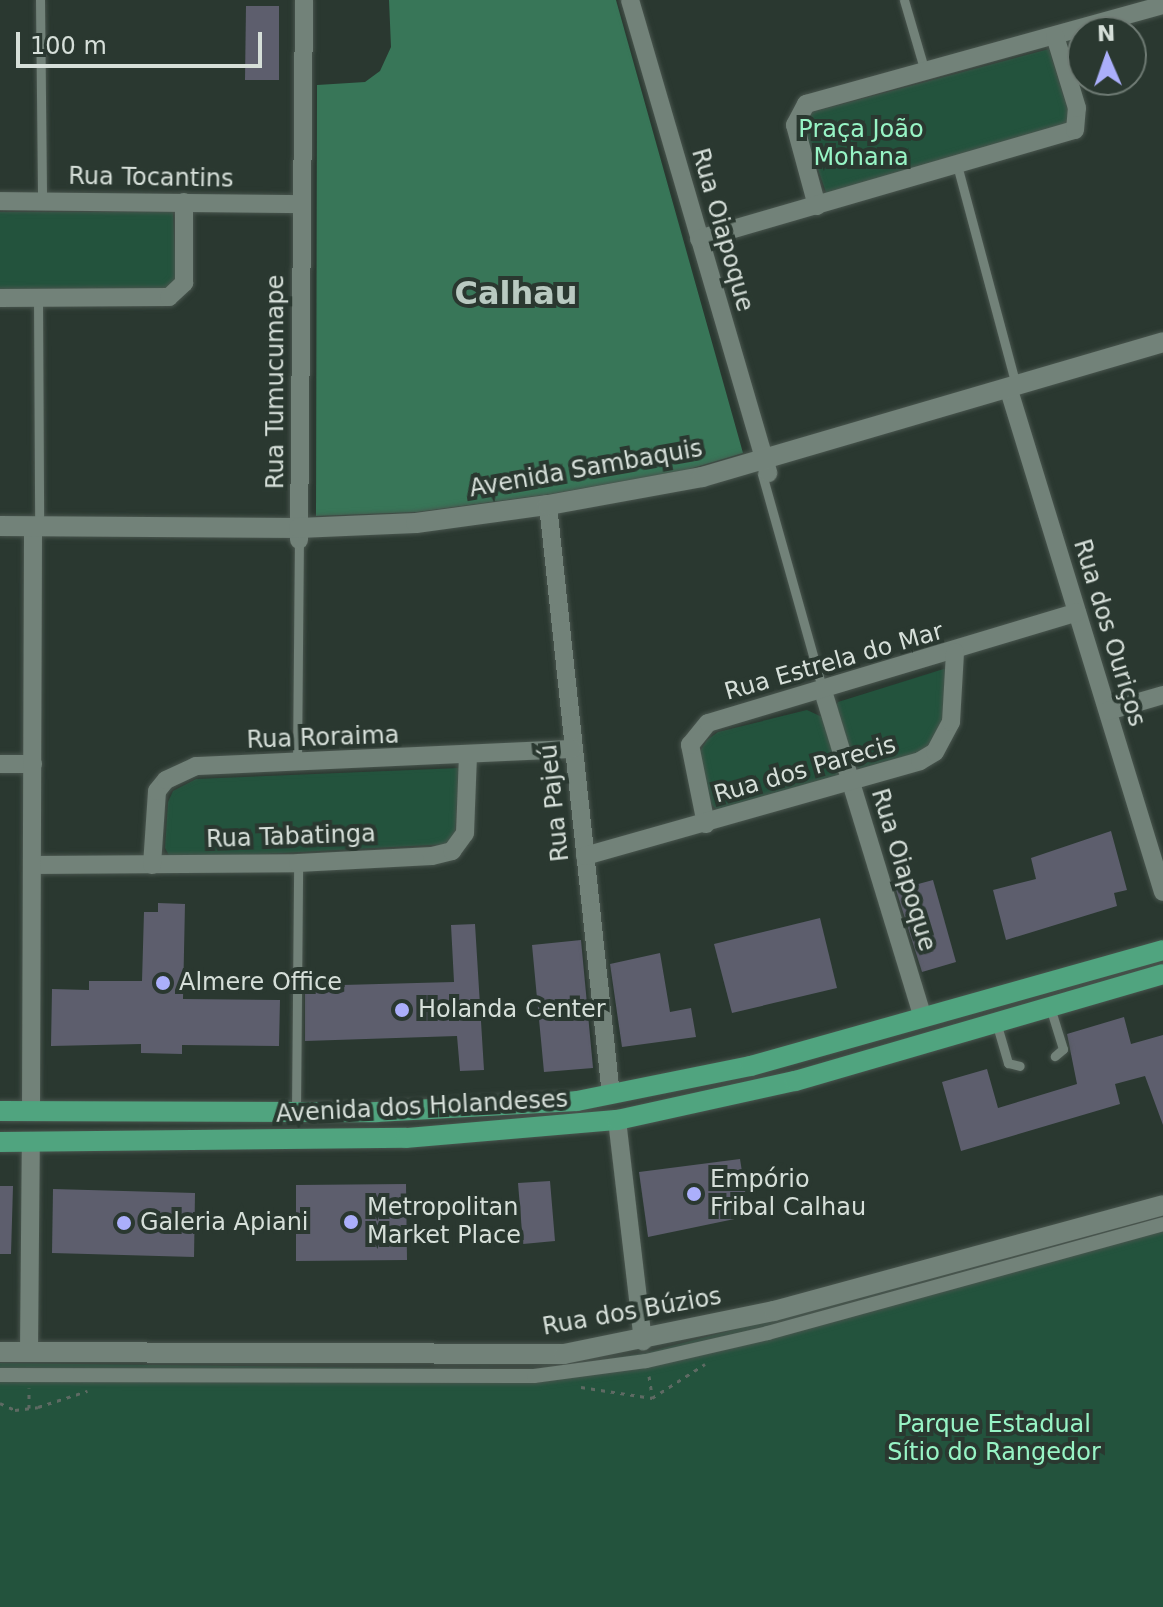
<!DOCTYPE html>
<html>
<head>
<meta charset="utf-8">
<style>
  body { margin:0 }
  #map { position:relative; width:1163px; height:1607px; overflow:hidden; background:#2a3830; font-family:"DejaVu Sans",sans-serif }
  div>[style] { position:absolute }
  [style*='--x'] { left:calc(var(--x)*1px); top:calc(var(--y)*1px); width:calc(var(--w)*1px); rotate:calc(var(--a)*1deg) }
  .green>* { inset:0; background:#23533d }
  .forest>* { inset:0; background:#387658 }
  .building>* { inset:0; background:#5d5e6d }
  .path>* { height:3px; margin-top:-1.5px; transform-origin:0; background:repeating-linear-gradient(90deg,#5e6a63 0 4px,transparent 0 10px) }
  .roads { filter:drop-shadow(0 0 2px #49554e) drop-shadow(0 0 2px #49554e) }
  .service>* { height:9px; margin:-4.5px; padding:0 4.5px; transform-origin:4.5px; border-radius:4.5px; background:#728279 }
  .pedestrian>* { height:14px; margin:-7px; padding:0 7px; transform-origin:7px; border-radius:7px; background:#728279 }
  .minor>* { height:18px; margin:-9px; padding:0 9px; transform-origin:9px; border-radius:9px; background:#728279 }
  .secondary>* { height:20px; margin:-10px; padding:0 10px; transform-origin:10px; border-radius:10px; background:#728279 }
  .primary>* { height:20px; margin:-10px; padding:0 10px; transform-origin:10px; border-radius:10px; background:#50a47f }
  .dots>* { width:22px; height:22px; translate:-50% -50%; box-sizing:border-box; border:4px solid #2a3830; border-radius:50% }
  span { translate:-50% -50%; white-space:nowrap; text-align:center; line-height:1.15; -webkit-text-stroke:8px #2a3830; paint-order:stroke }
  .park-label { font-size:24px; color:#97f4c5 }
  .street-label { font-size:24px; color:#d6dfd9 }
  .poi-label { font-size:24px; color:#d6dfd9 }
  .left { translate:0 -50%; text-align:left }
  .district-label { font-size:32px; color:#b9cac1; font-weight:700 }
  .north { position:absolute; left:1067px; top:16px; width:80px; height:80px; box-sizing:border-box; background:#2a3830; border:2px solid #6f7b74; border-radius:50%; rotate:358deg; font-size:22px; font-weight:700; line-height:32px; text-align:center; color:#d6dfd9 }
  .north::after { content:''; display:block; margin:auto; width:28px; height:36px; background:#abaffb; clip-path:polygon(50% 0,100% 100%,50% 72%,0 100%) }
  .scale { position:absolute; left:16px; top:32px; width:246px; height:36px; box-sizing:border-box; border:4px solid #d6dfd9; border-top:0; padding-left:10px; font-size:24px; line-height:28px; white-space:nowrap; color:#d6dfd9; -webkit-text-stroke:6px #2a3830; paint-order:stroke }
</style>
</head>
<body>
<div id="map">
  <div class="green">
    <div style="clip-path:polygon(1049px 49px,1071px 120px,1066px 127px,828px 198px,801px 121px,805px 114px)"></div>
    <div style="clip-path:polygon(0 212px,173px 212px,176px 282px,160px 293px,0 291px)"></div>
    <div style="clip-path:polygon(950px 667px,941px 734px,930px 748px,866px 773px,857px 767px,835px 708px,838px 702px)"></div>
    <div style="clip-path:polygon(807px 710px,822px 717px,840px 769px,837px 778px,717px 810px,710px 803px,699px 753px,707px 740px,718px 732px)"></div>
    <div style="clip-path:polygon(459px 768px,455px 834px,449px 844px,171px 859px,165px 848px,168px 802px,173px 791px,196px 779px)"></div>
    <div style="clip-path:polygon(1163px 1217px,1163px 1607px,0 1607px,0 1363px,538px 1370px,645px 1353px)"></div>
  </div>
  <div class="forest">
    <div style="clip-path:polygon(389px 0,616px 0,743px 453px,686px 470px,551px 494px,417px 512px,316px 516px,317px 85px,365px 82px,380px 71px,391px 47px)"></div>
  </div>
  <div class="building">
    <div style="clip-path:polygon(246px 6px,279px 6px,279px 80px,245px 80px)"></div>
    <div style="clip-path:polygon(1111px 831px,1127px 890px,1114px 893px,1117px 906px,1006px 940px,993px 890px,1036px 879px,1031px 858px)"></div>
    <div style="clip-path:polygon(933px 880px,956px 962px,922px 972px,896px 890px)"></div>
    <div style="clip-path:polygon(158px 903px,185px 904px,183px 999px,280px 1000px,279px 1046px,182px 1045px,182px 1054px,141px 1053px,141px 1044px,51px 1046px,52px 989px,89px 990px,89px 981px,142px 981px,144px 912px,158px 912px)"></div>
    <div style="clip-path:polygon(820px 918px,837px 988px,732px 1013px,714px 944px)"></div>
    <div style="clip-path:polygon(475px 924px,484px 1070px,460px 1071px,457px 1036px,305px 1041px,305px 986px,454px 982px,451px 925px)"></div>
    <div style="clip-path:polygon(581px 940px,593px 1068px,544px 1072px,532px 945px)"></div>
    <div style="clip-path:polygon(660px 953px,670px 1012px,691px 1008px,696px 1037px,622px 1047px,610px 964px)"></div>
    <div style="clip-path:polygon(1124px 1017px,1131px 1044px,1163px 1035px,1163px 1125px,1145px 1076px,1115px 1084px,1120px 1104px,961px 1151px,942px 1082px,987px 1069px,998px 1108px,1077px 1084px,1067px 1034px)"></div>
    <div style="clip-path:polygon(740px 1159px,749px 1216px,648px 1237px,639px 1172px)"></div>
    <div style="clip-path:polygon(550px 1181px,555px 1241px,523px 1244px,518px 1183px)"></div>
    <div style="clip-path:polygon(406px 1184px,407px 1260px,296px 1261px,296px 1185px)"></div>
    <div style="clip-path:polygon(0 1186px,13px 1186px,11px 1254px,0 1254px)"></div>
    <div style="clip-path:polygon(53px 1189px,195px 1193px,194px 1257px,52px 1253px)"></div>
  </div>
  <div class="path">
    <div style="--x:649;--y:1376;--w:20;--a:81"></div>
    <div style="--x:581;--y:1387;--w:72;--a:8.8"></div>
    <div style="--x:652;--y:1398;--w:63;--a:-32.7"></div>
    <div style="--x:0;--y:1403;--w:17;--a:25"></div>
    <div style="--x:15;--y:1410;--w:23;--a:-7"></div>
    <div style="--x:38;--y:1407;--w:52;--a:-18.1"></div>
    <div style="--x:29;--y:1408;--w:20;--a:-90"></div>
  </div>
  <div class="roads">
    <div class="service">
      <div style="--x:40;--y:0;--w:201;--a:89.4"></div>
      <div style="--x:904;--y:0;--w:75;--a:73.7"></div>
      <div style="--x:957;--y:165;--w:228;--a:75"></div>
      <div style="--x:38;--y:298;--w:229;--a:89.7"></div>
      <div style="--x:762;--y:474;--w:225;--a:74.3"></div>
      <div style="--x:297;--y:764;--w:224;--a:-89.5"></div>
      <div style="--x:1050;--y:1007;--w:44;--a:72.8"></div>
      <div style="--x:1063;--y:1049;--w:11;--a:139"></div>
      <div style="--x:996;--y:1022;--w:43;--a:73.7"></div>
      <div style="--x:1008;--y:1063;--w:12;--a:14"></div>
      <div style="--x:296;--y:1112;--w:249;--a:-89.5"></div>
    </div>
    <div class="pedestrian">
      <div style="--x:0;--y:1375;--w:534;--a:0.11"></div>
      <div style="--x:534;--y:1376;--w:113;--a:-7.6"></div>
      <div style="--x:646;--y:1361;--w:125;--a:-12.9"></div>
      <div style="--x:768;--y:1333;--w:410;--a:-15.4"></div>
    </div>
    <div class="minor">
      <div style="--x:630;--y:0;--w:493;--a:73.7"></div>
      <div style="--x:0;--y:201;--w:302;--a:0.6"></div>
      <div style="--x:817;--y:206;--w:84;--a:-105.2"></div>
      <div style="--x:795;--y:125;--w:24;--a:-62"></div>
      <div style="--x:806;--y:104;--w:370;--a:-15.5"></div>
      <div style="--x:699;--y:239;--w:391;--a:-16.2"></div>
      <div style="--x:1075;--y:130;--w:22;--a:-85"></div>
      <div style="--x:1077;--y:108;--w:75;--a:-107"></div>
      <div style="--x:0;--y:298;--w:169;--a:-0.3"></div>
      <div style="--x:169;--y:297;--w:21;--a:-43"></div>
      <div style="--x:184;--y:283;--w:81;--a:-90"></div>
      <div style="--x:1008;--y:387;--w:528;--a:72.94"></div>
      <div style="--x:548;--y:505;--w:593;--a:83.91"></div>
      <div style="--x:299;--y:540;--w:540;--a:-89.47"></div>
      <div style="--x:823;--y:691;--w:342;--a:73"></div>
      <div style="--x:1108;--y:711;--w:57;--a:-16.2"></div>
      <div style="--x:0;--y:764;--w:33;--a:0"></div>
      <div style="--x:706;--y:824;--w:81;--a:-101.4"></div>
      <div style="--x:690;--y:745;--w:28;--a:-51"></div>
      <div style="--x:708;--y:723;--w:385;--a:-16.7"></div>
      <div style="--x:585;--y:856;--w:348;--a:-15.8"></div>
      <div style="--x:920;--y:761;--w:17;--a:-31"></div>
      <div style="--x:935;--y:752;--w:34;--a:-62"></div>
      <div style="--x:951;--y:722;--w:70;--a:-86.7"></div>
      <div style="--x:32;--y:865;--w:266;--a:-0.4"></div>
      <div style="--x:298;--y:863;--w:134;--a:-3"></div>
      <div style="--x:432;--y:856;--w:21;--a:-14"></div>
      <div style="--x:452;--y:851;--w:22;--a:-54"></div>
      <div style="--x:465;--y:833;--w:77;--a:-87.8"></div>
      <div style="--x:152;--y:865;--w:74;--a:-86.1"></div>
      <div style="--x:157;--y:791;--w:14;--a:-51"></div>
      <div style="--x:166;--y:780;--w:33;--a:-25"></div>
      <div style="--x:196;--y:766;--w:377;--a:-2.6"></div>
      <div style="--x:31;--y:1111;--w:584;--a:-89.8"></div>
      <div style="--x:617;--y:1120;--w:223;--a:83.3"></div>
      <div style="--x:29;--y:1352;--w:210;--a:-89.5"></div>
    </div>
    <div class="secondary">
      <div style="--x:0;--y:526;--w:299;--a:0.4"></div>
      <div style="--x:299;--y:528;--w:117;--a:-2.4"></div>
      <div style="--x:416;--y:523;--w:133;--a:-7.8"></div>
      <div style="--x:548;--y:505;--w:157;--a:-10.3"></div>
      <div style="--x:702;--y:477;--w:480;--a:-16.3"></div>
      <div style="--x:0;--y:1352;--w:564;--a:0.2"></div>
      <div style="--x:564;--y:1354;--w:214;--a:-11.6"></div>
      <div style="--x:774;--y:1311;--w:403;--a:-15.2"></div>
    </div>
    <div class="primary">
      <div style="--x:0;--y:1111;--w:376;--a:0.2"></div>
      <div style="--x:376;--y:1112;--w:201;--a:-3.1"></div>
      <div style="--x:577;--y:1101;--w:177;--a:-11.4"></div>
      <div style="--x:751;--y:1066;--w:428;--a:-15.7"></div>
      <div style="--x:0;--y:1142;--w:406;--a:-0.6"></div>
      <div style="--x:406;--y:1138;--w:212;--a:-4.9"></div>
      <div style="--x:617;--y:1120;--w:182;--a:-12.4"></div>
      <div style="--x:795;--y:1081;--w:383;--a:-16.2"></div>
    </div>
  </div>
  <div class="dots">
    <div style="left:163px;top:983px;background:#abaffb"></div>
    <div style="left:402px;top:1010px;background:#abaffb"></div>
    <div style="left:694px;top:1194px;background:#abaffb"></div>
    <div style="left:351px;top:1222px;background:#abaffb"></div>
    <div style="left:124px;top:1223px;background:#abaffb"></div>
  </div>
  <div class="park-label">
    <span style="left:861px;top:144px">Praça João<br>Mohana</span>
    <span style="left:994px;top:1439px">Parque Estadual<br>Sítio do Rangedor</span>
  </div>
  <div class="street-label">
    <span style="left:151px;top:178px;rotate:1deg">Rua Tocantins</span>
    <span style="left:722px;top:230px;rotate:74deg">Rua Oiapoque</span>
    <span style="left:276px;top:382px;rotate:-90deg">Rua Tumucumape</span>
    <span style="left:586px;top:469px;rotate:-10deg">Avenida Sambaquis</span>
    <span style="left:1109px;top:633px;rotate:73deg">Rua dos Ouriços</span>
    <span style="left:834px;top:662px;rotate:-16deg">Rua Estrela do Mar</span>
    <span style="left:323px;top:738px;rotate:-2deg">Rua Roraima</span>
    <span style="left:805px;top:770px;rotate:-16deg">Rua dos Parecis</span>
    <span style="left:555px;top:803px;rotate:-96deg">Rua Pajeú</span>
    <span style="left:291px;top:837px;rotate:-2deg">Rua Tabatinga</span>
    <span style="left:903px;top:870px;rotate:73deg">Rua Oiapoque</span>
    <span style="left:422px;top:1107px;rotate:-3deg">Avenida dos Holandeses</span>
    <span style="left:632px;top:1312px;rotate:-10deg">Rua dos Búzios</span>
  </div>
  <div class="poi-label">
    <span class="left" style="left:179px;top:983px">Almere Office</span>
    <span class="left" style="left:418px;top:1010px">Holanda Center</span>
    <span class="left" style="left:710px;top:1194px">Empório<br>Fribal Calhau</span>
    <span class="left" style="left:367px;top:1222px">Metropolitan<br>Market Place</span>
    <span class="left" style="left:140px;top:1223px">Galeria Apiani</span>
  </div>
  <div class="district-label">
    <span style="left:516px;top:293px">Calhau</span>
  </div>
  <div class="north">N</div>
  <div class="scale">100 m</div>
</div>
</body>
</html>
